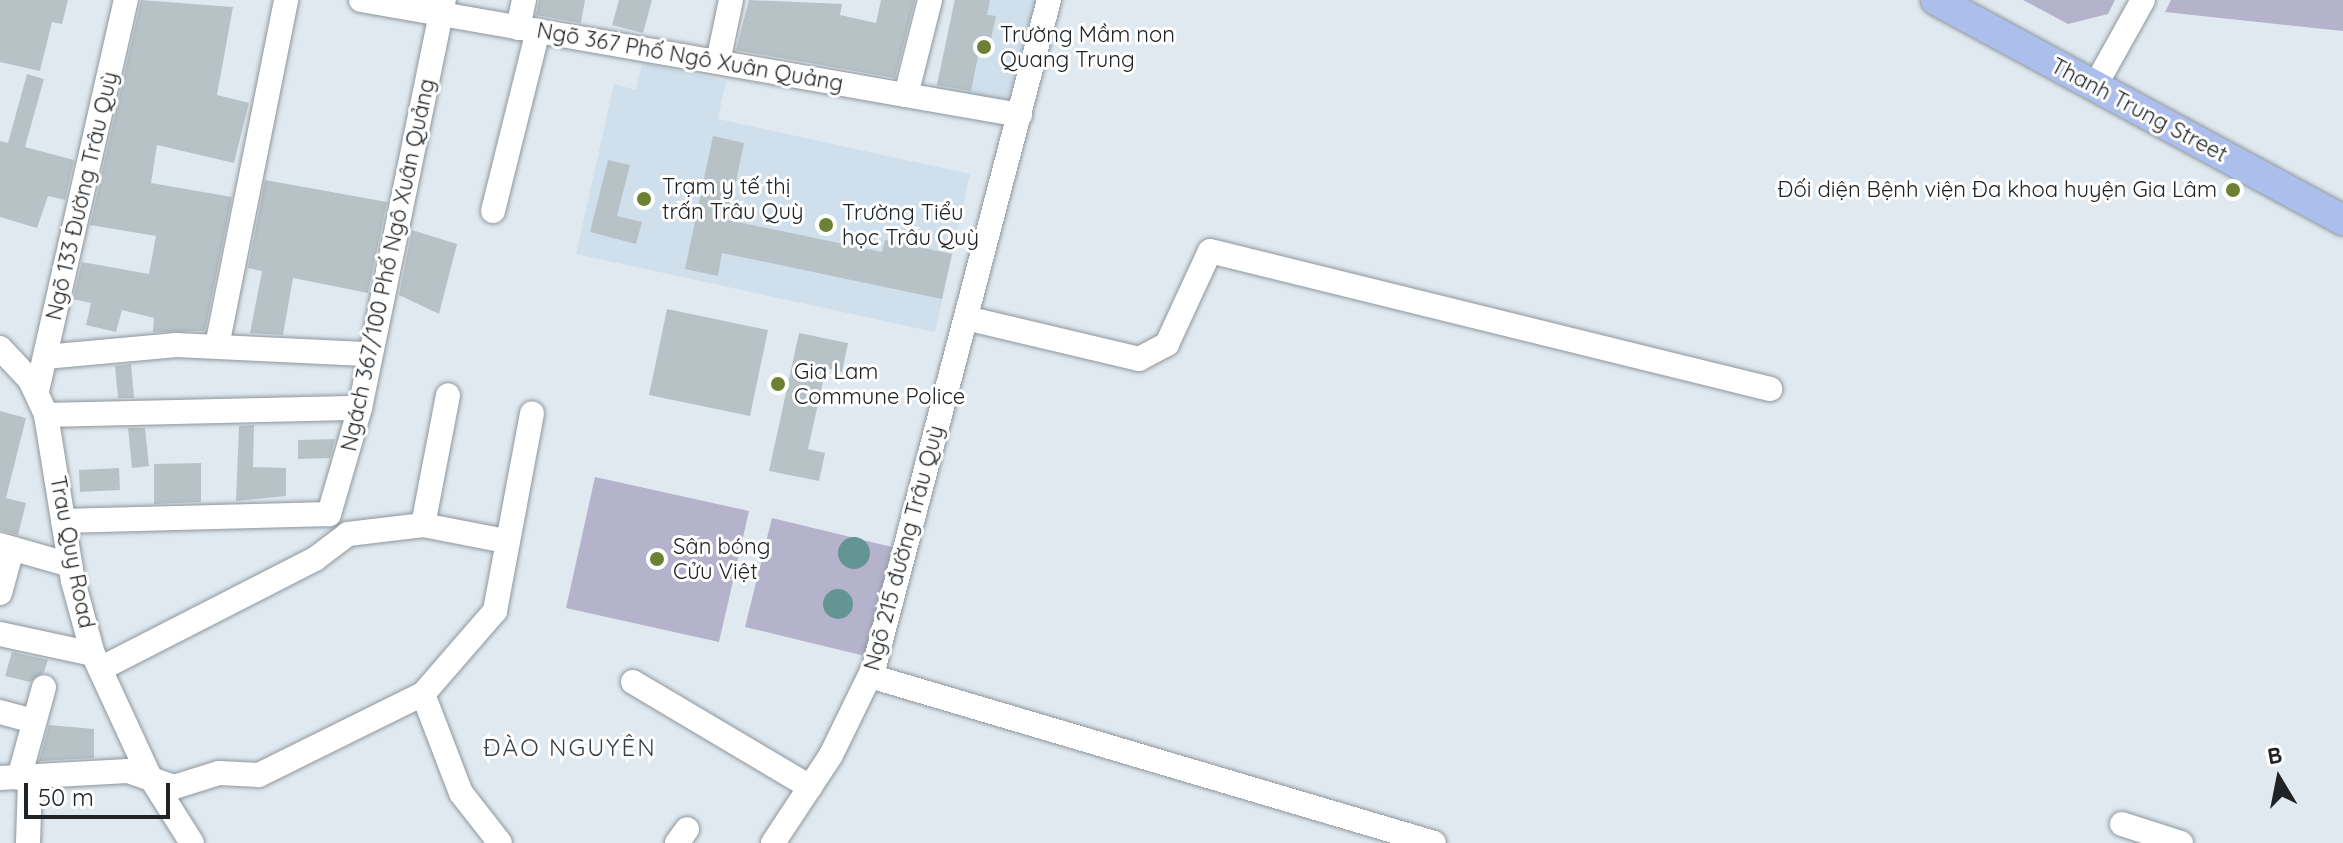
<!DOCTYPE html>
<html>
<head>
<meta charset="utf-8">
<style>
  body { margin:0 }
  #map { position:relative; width:2343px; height:843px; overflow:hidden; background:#e0e9f0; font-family:Quicksand,sans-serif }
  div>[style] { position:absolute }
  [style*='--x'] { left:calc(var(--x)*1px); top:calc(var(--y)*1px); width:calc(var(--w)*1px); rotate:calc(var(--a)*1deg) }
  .built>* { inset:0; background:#cfdfeb }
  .green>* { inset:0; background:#b5b2cb }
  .water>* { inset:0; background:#639595 }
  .round { border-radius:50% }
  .building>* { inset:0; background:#b7c2c6 }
  .roads { filter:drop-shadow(0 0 2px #8e979d) drop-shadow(0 0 2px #8e979d) }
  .minor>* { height:24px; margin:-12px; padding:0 12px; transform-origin:12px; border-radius:12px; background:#fff }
  .major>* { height:30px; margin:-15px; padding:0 15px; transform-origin:15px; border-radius:15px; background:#acbeec }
  .dots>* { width:22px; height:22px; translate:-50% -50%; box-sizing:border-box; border:4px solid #fff; border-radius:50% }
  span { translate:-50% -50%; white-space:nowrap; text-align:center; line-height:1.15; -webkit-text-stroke:6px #fff; paint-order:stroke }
  .poi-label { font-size:22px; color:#202325 }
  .left { translate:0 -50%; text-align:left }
  .right { translate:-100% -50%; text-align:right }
  .street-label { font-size:22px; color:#202325 }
  .neighbourhood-label { font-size:24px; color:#383f45; letter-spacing:2px }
  .north { position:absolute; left:2239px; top:739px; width:80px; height:80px; -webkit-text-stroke:6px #fff; paint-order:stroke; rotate:350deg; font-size:22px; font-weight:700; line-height:32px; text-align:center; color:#202325 }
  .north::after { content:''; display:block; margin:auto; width:28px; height:36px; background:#202325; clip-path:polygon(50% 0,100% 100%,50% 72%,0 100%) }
  .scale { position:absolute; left:24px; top:783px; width:146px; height:36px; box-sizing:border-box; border:4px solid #202325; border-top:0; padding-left:10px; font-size:24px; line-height:28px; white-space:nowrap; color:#202325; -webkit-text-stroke:6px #fff; paint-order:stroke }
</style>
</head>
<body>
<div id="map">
  <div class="built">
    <div style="clip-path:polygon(954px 0,1036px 0,1008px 101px,935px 93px)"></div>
    <div style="clip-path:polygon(642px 63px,726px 81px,718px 119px,970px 174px,935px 332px,576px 254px,614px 84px,636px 90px)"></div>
  </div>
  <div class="green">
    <div style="clip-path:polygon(2023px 0,2115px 0,2108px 14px,2068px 24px)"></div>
    <div style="clip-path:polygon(2171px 0,2343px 0,2343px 31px,2165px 12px)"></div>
    <div style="clip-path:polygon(595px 477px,749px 511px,719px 642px,566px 608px)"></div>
    <div style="clip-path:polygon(772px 518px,892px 547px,865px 656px,745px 627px)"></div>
  </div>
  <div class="water">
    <div class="round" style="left:838px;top:537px;width:32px;height:32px"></div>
    <div class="round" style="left:823px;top:589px;width:30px;height:30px"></div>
  </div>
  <div class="building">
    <div style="clip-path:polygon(0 0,68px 0,62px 24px,52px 22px,40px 71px,0 62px)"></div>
    <div style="clip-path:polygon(141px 0,233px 7px,217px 95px,249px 103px,234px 163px,157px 145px,151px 183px,232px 197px,205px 331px,153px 332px,154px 318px,122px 310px,116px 332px,86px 325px,91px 303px,73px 299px,82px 262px,149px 274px,156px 236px,90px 225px)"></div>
    <div style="clip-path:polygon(539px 0,585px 0,581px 23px,536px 15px)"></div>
    <div style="clip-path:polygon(619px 0,652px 0,643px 33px,612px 25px)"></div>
    <div style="clip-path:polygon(749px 0,842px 4px,840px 15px,876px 23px,881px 0,915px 0,895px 78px,736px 50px)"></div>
    <div style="clip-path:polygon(955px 0,990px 0,987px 15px,996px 16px,991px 39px,982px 37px,971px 91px,937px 85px)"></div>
    <div style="clip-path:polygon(27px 74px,44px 79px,25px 147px,74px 160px,65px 200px,48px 196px,37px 228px,0 217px,0 141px,8px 143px)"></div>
    <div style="clip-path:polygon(713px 136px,744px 143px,728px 220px,882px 252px,885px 240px,952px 254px,942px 299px,722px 253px,718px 276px,685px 269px)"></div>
    <div style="clip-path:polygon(608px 160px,630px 165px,617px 216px,642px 222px,636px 244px,590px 232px)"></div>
    <div style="clip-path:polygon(265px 180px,387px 202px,368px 293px,293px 278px,283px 335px,250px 333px,262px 271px,248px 268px)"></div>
    <div style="clip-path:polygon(412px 230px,457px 244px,439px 314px,399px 295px)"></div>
    <div style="clip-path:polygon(667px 309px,768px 330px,750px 416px,649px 395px)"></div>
    <div style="clip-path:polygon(799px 333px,848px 343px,842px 372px,826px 368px,808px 449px,825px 453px,819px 481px,769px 471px)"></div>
    <div style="clip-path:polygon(131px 364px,134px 398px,118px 398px,115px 366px)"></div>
    <div style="clip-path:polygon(0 411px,26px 418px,6px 498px,26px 503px,18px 535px,0 530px)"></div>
    <div style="clip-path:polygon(254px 425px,253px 467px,286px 468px,286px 496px,236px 501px,239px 426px)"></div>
    <div style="clip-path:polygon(128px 428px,145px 428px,149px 466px,132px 468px)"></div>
    <div style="clip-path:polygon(335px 439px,330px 458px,298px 459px,298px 440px)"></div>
    <div style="clip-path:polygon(201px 463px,201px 502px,154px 504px,154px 464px)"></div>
    <div style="clip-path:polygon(119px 468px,120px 490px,80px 492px,79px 470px)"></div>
    <div style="clip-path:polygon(12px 652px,48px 660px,44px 672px,30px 682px,5px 676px)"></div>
    <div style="clip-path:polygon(49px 725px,94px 729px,94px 758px,39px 761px)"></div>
  </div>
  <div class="roads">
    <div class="minor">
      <div style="--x:361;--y:0;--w:669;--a:9.9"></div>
      <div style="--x:518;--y:28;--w:29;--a:-78"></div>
      <div style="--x:718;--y:62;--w:63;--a:-78.2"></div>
      <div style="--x:2095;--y:86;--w:98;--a:-60.8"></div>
      <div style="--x:906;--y:95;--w:98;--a:-75.8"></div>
      <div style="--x:493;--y:211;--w:186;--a:-76"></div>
      <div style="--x:966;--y:318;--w:178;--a:13.3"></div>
      <div style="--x:1139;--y:359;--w:32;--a:-28"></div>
      <div style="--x:1167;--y:344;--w:102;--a:-65.2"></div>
      <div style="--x:1210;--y:251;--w:577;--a:13.84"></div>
      <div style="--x:217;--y:346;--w:353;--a:-78.7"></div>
      <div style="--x:0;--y:348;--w:44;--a:46.8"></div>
      <div style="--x:30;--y:380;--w:38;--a:65"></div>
      <div style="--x:46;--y:415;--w:168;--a:80.8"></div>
      <div style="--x:73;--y:581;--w:76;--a:74.7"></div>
      <div style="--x:93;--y:654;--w:133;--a:65.2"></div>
      <div style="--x:149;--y:775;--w:80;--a:57.7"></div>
      <div style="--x:45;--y:357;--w:132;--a:-5.2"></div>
      <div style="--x:176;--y:345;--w:194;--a:2.7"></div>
      <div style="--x:37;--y:391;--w:401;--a:-77.2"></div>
      <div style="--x:46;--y:415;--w:314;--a:-1.3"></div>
      <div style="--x:329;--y:514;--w:110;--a:-73.7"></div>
      <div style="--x:360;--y:408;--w:417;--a:-78.4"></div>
      <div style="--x:63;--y:521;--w:266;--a:-1.5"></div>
      <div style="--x:423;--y:525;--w:132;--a:-79.1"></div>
      <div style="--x:0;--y:545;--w:73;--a:15.9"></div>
      <div style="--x:0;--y:593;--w:46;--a:-74.7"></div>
      <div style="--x:0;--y:634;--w:95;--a:12.1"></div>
      <div style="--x:100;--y:669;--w:242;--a:-27.1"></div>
      <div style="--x:315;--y:559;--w:41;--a:-37.1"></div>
      <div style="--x:348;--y:534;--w:76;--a:-6.8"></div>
      <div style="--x:423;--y:525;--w:84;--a:11"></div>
      <div style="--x:870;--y:676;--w:588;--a:16.49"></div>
      <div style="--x:633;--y:682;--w:206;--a:30.7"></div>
      <div style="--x:423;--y:694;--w:106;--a:69"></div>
      <div style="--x:461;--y:793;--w:63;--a:52"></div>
      <div style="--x:0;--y:712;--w:35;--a:15"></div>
      <div style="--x:0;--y:778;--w:128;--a:-3.1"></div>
      <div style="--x:128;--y:771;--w:49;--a:19.2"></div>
      <div style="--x:174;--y:787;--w:47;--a:-17.3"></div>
      <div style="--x:219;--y:773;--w:40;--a:2.9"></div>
      <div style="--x:259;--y:775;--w:183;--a:-26.3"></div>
      <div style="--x:423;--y:694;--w:110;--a:-49.1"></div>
      <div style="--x:495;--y:611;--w:201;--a:-79.4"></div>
      <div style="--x:19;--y:778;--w:94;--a:-74.6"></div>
      <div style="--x:2122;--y:824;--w:62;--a:17.9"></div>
      <div style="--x:28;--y:843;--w:65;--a:-88.2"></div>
      <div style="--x:677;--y:843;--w:17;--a:-54"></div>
      <div style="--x:773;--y:843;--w:105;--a:-56.6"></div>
      <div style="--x:831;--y:755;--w:98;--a:-64"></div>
      <div style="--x:874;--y:667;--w:690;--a:-75.3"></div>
    </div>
    <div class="major">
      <div style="--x:1936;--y:0;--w:463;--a:28.4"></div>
    </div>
  </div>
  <div class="dots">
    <div style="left:984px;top:47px;background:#6c8133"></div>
    <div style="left:2233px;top:190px;background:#6c8133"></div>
    <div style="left:644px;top:199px;background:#6c8133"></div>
    <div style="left:826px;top:225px;background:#6c8133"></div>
    <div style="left:778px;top:384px;background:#6c8133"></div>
    <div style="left:657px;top:559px;background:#6c8133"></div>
  </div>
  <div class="poi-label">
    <span class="left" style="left:1000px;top:47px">Trường Mầm non<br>Quang Trung</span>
    <span class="left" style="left:662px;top:199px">Trạm y tế thị<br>trấn Trâu Quỳ</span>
    <span class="right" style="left:2217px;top:190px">Đối diện Bệnh viện Đa khoa huyện Gia Lâm</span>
    <span class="left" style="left:842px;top:225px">Trường Tiểu<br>học Trâu Quỳ</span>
    <span class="left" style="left:794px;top:384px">Gia Lam<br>Commune Police</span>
    <span class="left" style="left:673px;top:559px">Sân bóng<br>Cửu Việt</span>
  </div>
  <div class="street-label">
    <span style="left:690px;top:57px;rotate:10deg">Ngõ 367 Phố Ngô Xuân Quảng</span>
    <span style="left:2139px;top:110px;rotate:28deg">Thanh Trung Street</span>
    <span style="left:82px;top:196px;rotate:-77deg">Ngõ 133 Đường Trâu Quỳ</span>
    <span style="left:388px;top:265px;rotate:-78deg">Ngách 367/100 Phố Ngô Xuân Quảng</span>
    <span style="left:904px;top:548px;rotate:-75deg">Ngõ 215 đường Trâu Quỳ</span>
    <span style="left:72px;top:552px;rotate:79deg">Trau Quy Road</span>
  </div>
  <div class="neighbourhood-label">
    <span style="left:570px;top:748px">ĐÀO NGUYÊN</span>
  </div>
  <div class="north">B</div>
  <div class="scale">50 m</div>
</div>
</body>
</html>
